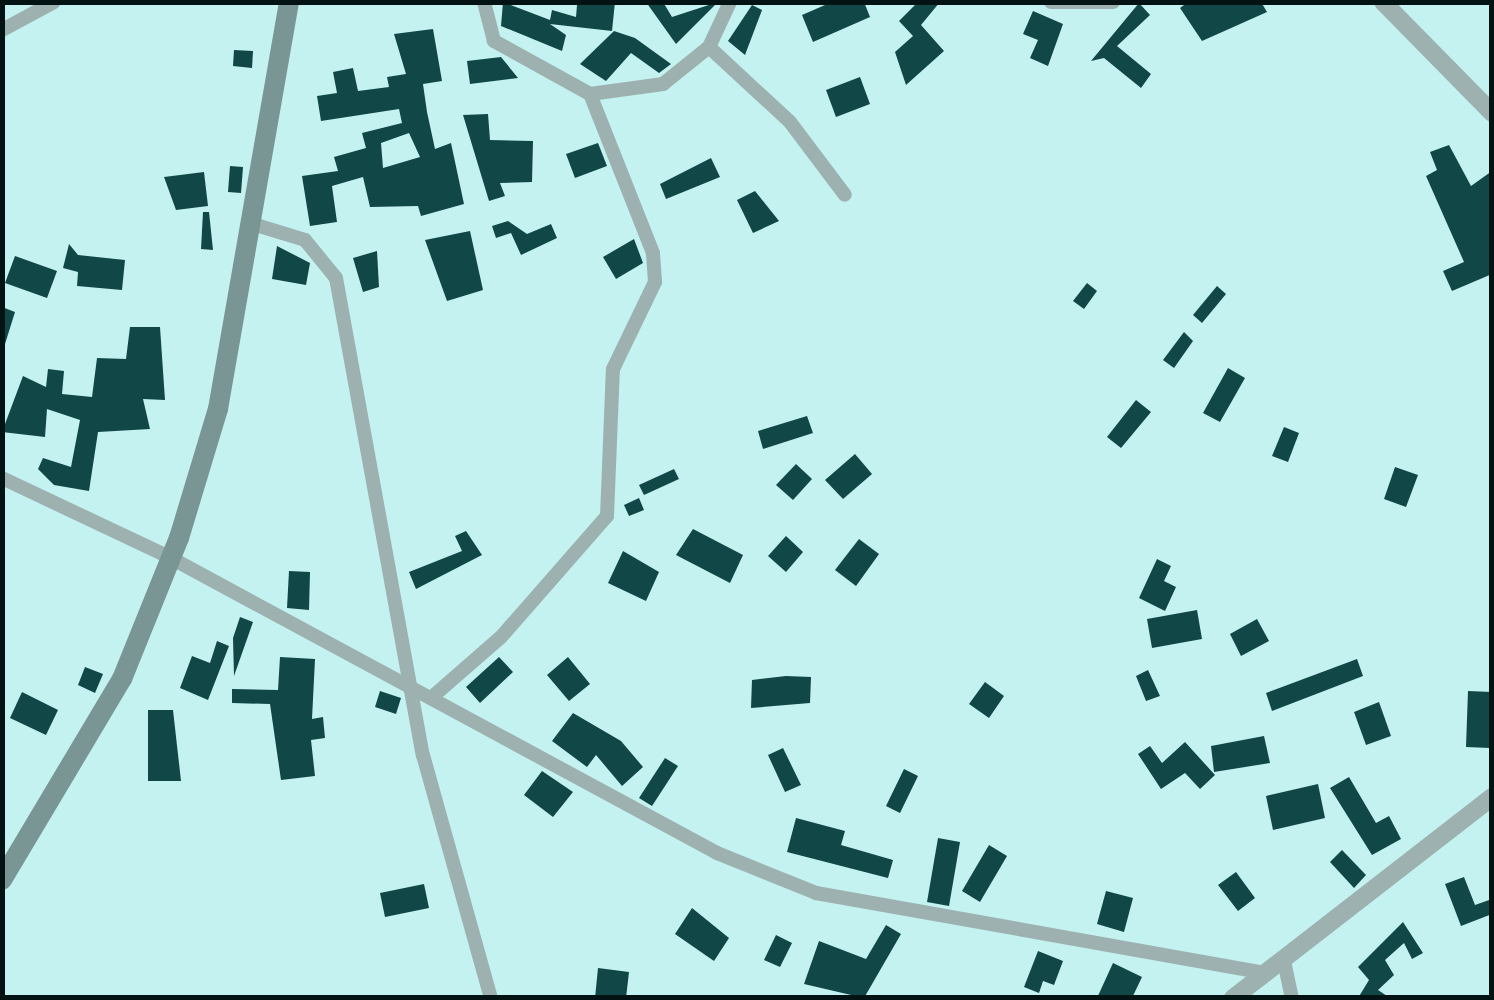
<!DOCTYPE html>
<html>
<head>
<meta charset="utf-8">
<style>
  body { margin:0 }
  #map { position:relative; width:1494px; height:1000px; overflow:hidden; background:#c3f2f1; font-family:"Roboto Condensed",sans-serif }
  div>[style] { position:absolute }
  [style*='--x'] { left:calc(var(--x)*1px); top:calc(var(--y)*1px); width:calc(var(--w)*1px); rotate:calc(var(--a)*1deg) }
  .building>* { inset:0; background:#124747 }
  .minor>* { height:14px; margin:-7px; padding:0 7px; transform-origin:7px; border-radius:7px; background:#9db1b0 }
  .tertiary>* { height:18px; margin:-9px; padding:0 9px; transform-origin:9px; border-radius:9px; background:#9db1b0 }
  .secondary>* { height:20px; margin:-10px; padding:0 10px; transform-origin:10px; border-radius:10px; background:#799695 }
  span { translate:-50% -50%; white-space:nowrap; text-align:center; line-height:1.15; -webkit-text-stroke:10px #d8fdfc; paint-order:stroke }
  .frame { position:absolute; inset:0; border:5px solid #031313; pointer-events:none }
</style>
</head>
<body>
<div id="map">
  <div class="building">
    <div style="clip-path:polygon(503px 2px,550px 20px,552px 10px,576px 17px,577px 5px,615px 2px,612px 31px,550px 24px,566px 35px,562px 51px,501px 26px)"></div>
    <div style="clip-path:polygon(646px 2px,663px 2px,672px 17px,718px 2px,676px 44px)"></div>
    <div style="clip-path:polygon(832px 2px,864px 2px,870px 17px,813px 42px,802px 15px)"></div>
    <div style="clip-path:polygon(918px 2px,940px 2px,921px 25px,944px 51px,906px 85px,895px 52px,913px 36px,899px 21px)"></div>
    <div style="clip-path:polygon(1188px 2px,1261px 2px,1267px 12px,1202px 41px,1180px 8px)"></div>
    <div style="clip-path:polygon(1139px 3px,1150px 15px,1117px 46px,1151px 74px,1141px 88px,1104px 58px,1091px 61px)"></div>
    <div style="clip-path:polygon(752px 5px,762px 10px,745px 55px,728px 41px)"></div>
    <div style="clip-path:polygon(1033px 11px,1063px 24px,1048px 66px,1030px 58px,1038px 40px,1023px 34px)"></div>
    <div style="clip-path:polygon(evenodd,433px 29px,442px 81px,423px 84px,427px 112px,435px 149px,451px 143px,464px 204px,421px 216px,418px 206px,370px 207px,363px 177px,332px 186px,337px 222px,310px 226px,302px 176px,338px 171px,334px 157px,366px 148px,362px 133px,402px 123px,399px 109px,321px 121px,317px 96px,337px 93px,333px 72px,353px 68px,358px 91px,389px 87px,387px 77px,406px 74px,394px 34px,433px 29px,409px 133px,420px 157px,383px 168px,381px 143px,409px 133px)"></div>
    <div style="clip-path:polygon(614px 31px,635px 38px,671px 64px,659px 73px,631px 53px,606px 81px,580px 64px)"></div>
    <div style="clip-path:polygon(234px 50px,253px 51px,252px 68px,233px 66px)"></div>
    <div style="clip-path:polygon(501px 57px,518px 78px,470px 84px,467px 61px)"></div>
    <div style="clip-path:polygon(860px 77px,870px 104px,836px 117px,826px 90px)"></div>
    <div style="clip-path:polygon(488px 114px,490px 140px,533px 141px,532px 182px,500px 183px,505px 196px,489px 201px,463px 115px)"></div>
    <div style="clip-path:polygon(598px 143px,607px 166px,575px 178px,566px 154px)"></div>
    <div style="clip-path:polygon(1449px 145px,1471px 186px,1492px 171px,1492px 274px,1452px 291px,1443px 271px,1464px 262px,1426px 176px,1437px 170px,1430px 152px)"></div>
    <div style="clip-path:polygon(711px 158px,720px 177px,666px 199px,660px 184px)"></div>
    <div style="clip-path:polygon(230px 166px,243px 167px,241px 193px,228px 192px)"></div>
    <div style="clip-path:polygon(204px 172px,208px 206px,176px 210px,164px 177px)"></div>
    <div style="clip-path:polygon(755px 191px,779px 221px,753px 233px,737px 200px)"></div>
    <div style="clip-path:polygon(203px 212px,209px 212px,213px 250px,201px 249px)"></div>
    <div style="clip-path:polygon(508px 221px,527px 234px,551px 224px,557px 238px,521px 255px,511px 233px,496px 238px,492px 226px)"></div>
    <div style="clip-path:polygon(470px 231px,483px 290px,447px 301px,425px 240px)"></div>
    <div style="clip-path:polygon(634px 239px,643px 263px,616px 279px,603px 257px)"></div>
    <div style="clip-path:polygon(69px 244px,78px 255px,125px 260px,122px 290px,77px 286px,78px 272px,63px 268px)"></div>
    <div style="clip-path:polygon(277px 246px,310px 263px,306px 285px,272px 279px)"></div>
    <div style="clip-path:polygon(377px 251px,379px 287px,363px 292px,353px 258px)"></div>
    <div style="clip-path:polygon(15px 256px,57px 271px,47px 298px,5px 283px)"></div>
    <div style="clip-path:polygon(1087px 283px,1097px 291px,1084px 309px,1073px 301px)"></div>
    <div style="clip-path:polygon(1217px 286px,1226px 294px,1202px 323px,1193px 315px)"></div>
    <div style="clip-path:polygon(2px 307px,15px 312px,5px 344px,2px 343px)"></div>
    <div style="clip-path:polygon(130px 327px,160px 327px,165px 400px,143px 399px,150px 429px,98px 432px,89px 491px,54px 485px,38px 469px,43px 458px,71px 467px,80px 420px,47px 409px,45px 437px,2px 432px,23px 376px,46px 387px,48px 369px,64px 371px,62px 394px,92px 397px,97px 358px,126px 359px)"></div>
    <div style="clip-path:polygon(1184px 332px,1193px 341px,1174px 368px,1163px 360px)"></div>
    <div style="clip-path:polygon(1228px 368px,1245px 378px,1220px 422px,1203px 413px)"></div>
    <div style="clip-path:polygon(1136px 400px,1151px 412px,1121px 448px,1107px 437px)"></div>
    <div style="clip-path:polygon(807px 416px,813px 433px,763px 449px,758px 431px)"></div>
    <div style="clip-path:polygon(1284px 427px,1299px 433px,1288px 462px,1272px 456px)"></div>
    <div style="clip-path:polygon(855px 454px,872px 474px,843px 499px,825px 480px)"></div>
    <div style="clip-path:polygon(796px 464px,812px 479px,793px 500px,776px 485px)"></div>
    <div style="clip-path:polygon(1395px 467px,1418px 475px,1406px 507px,1384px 499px)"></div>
    <div style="clip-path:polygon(674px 469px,679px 479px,644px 495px,639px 485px)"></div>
    <div style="clip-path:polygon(639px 498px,644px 510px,629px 516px,624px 505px)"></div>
    <div style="clip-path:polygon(693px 529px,743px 555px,730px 583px,676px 555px)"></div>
    <div style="clip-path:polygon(466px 531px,482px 555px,416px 589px,409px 572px,462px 551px,455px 536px)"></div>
    <div style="clip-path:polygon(786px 536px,803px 552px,786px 572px,768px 556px)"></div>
    <div style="clip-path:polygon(859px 539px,879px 554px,856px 586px,835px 570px)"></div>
    <div style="clip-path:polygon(623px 551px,659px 572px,646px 601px,608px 583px)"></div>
    <div style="clip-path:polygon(1157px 559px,1171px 566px,1164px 581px,1176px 587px,1165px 611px,1139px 598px)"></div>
    <div style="clip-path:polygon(289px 571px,310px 572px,309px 610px,287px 608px)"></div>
    <div style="clip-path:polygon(1197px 610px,1202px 639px,1152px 648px,1147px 619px)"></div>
    <div style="clip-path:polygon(240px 617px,253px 622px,234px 676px,233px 638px)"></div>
    <div style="clip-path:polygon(1257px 619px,1269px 641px,1241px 656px,1230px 634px)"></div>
    <div style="clip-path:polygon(217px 641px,229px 646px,208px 700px,180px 688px,192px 656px,210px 663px)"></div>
    <div style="clip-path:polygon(280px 657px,315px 659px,312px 719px,323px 717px,325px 738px,311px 740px,315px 776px,281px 780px,270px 704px,232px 703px,232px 689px,278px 690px)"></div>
    <div style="clip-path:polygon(499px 657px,513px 672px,480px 703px,466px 687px)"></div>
    <div style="clip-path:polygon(568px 657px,590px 684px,569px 701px,547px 675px)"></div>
    <div style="clip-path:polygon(1357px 659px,1363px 676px,1272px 711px,1266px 693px)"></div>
    <div style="clip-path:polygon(85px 667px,103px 674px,95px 693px,78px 685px)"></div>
    <div style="clip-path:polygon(1148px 670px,1160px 696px,1146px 701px,1136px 676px)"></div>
    <div style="clip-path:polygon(786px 676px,811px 677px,810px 703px,751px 708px,752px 680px)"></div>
    <div style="clip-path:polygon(985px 682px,1004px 696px,989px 718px,969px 704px)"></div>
    <div style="clip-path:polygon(380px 691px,401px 698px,396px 714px,375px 707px)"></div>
    <div style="clip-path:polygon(1468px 691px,1492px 692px,1490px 748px,1466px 747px)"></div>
    <div style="clip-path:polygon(22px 692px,58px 710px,46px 735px,10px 718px)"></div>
    <div style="clip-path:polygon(1379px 702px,1391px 736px,1366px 745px,1354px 712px)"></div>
    <div style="clip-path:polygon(148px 710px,173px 710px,181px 781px,148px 781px)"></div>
    <div style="clip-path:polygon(573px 713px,621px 741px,643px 767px,622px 786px,596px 755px,587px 767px,552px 741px)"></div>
    <div style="clip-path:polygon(1264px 736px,1270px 763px,1214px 772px,1211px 746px)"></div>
    <div style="clip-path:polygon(1185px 742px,1215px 775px,1200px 789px,1185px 773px,1161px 789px,1138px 754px,1150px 746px,1162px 763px)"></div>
    <div style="clip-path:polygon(783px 748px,801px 785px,785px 792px,768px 755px)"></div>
    <div style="clip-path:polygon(665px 758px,678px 766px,652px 806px,639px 798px)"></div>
    <div style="clip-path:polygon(904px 769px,918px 776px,900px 813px,886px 806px)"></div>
    <div style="clip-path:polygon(542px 771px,573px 792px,553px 817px,524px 795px)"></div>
    <div style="clip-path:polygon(1349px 777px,1376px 823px,1389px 816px,1401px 839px,1372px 855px,1330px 788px)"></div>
    <div style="clip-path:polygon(1318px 784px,1325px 818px,1273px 830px,1266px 796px)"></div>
    <div style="clip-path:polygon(796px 818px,845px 831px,841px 845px,893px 860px,888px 878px,787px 852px)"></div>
    <div style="clip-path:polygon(938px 838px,960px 842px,949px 906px,927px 902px)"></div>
    <div style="clip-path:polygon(989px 845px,1007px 856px,980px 902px,962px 891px)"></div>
    <div style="clip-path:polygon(1342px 850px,1366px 875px,1354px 888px,1330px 862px)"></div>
    <div style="clip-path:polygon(1236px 872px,1255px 898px,1238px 911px,1218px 885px)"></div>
    <div style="clip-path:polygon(1464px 877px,1475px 905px,1492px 899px,1492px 914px,1461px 926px,1445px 884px)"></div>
    <div style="clip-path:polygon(424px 884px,429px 908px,385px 917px,380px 893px)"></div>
    <div style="clip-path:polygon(1106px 891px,1133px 898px,1124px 932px,1097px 924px)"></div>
    <div style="clip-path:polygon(692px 908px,729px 938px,714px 961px,675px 934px)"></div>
    <div style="clip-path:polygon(1403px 922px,1423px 953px,1412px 959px,1404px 943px,1385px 960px,1394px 975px,1378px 990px,1390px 998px,1358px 998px,1369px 980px,1358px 967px)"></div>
    <div style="clip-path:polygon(886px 925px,901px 934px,864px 998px,804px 984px,819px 941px,866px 959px)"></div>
    <div style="clip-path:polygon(776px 935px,792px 943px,780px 967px,764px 960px)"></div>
    <div style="clip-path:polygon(1038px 951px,1063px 961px,1054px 985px,1043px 981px,1039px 993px,1024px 987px)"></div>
    <div style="clip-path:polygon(1113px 963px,1142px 977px,1132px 998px,1097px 998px)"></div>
    <div style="clip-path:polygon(598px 968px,629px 972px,626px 998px,595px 998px)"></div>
  </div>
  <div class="minor">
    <div style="--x:1051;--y:2;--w:62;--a:0"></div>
    <div style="--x:2;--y:30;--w:59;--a:-28.3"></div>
    <div style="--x:709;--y:47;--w:110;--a:42.8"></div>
    <div style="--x:790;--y:122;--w:91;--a:53"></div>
    <div style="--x:590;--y:94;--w:74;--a:-7.8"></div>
    <div style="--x:663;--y:84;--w:59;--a:-38.8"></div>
    <div style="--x:709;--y:47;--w:50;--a:-65"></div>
    <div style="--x:256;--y:225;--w:51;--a:17"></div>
    <div style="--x:305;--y:240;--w:49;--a:50.8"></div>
    <div style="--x:336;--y:278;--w:485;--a:79.7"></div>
    <div style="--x:423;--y:755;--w:252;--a:74.4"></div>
    <div style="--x:2;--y:478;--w:187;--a:25.3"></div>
    <div style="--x:171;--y:558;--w:621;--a:28.38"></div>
    <div style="--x:717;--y:853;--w:107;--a:22"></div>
    <div style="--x:816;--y:893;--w:457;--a:10.1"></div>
    <div style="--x:431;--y:698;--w:93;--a:-41.1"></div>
    <div style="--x:501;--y:637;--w:161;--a:-48.8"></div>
    <div style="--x:607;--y:516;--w:147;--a:-87.7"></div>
    <div style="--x:613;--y:369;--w:97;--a:-64.2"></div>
    <div style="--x:655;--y:282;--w:29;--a:-94"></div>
    <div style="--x:653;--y:253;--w:171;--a:-111.6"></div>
    <div style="--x:590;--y:94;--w:110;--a:-151.1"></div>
    <div style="--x:494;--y:41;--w:40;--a:-104.4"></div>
    <div style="--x:1284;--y:961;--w:38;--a:78"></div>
  </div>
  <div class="tertiary">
    <div style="--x:1383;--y:2;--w:156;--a:45.5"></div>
    <div style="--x:1233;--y:998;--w:328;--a:-37.8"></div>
  </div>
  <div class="secondary">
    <div style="--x:2;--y:880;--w:234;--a:-59.2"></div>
    <div style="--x:122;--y:679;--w:152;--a:-68"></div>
    <div style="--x:179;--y:538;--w:135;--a:-73.2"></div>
    <div style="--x:218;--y:409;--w:413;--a:-80.1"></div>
  </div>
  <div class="frame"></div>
</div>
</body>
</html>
